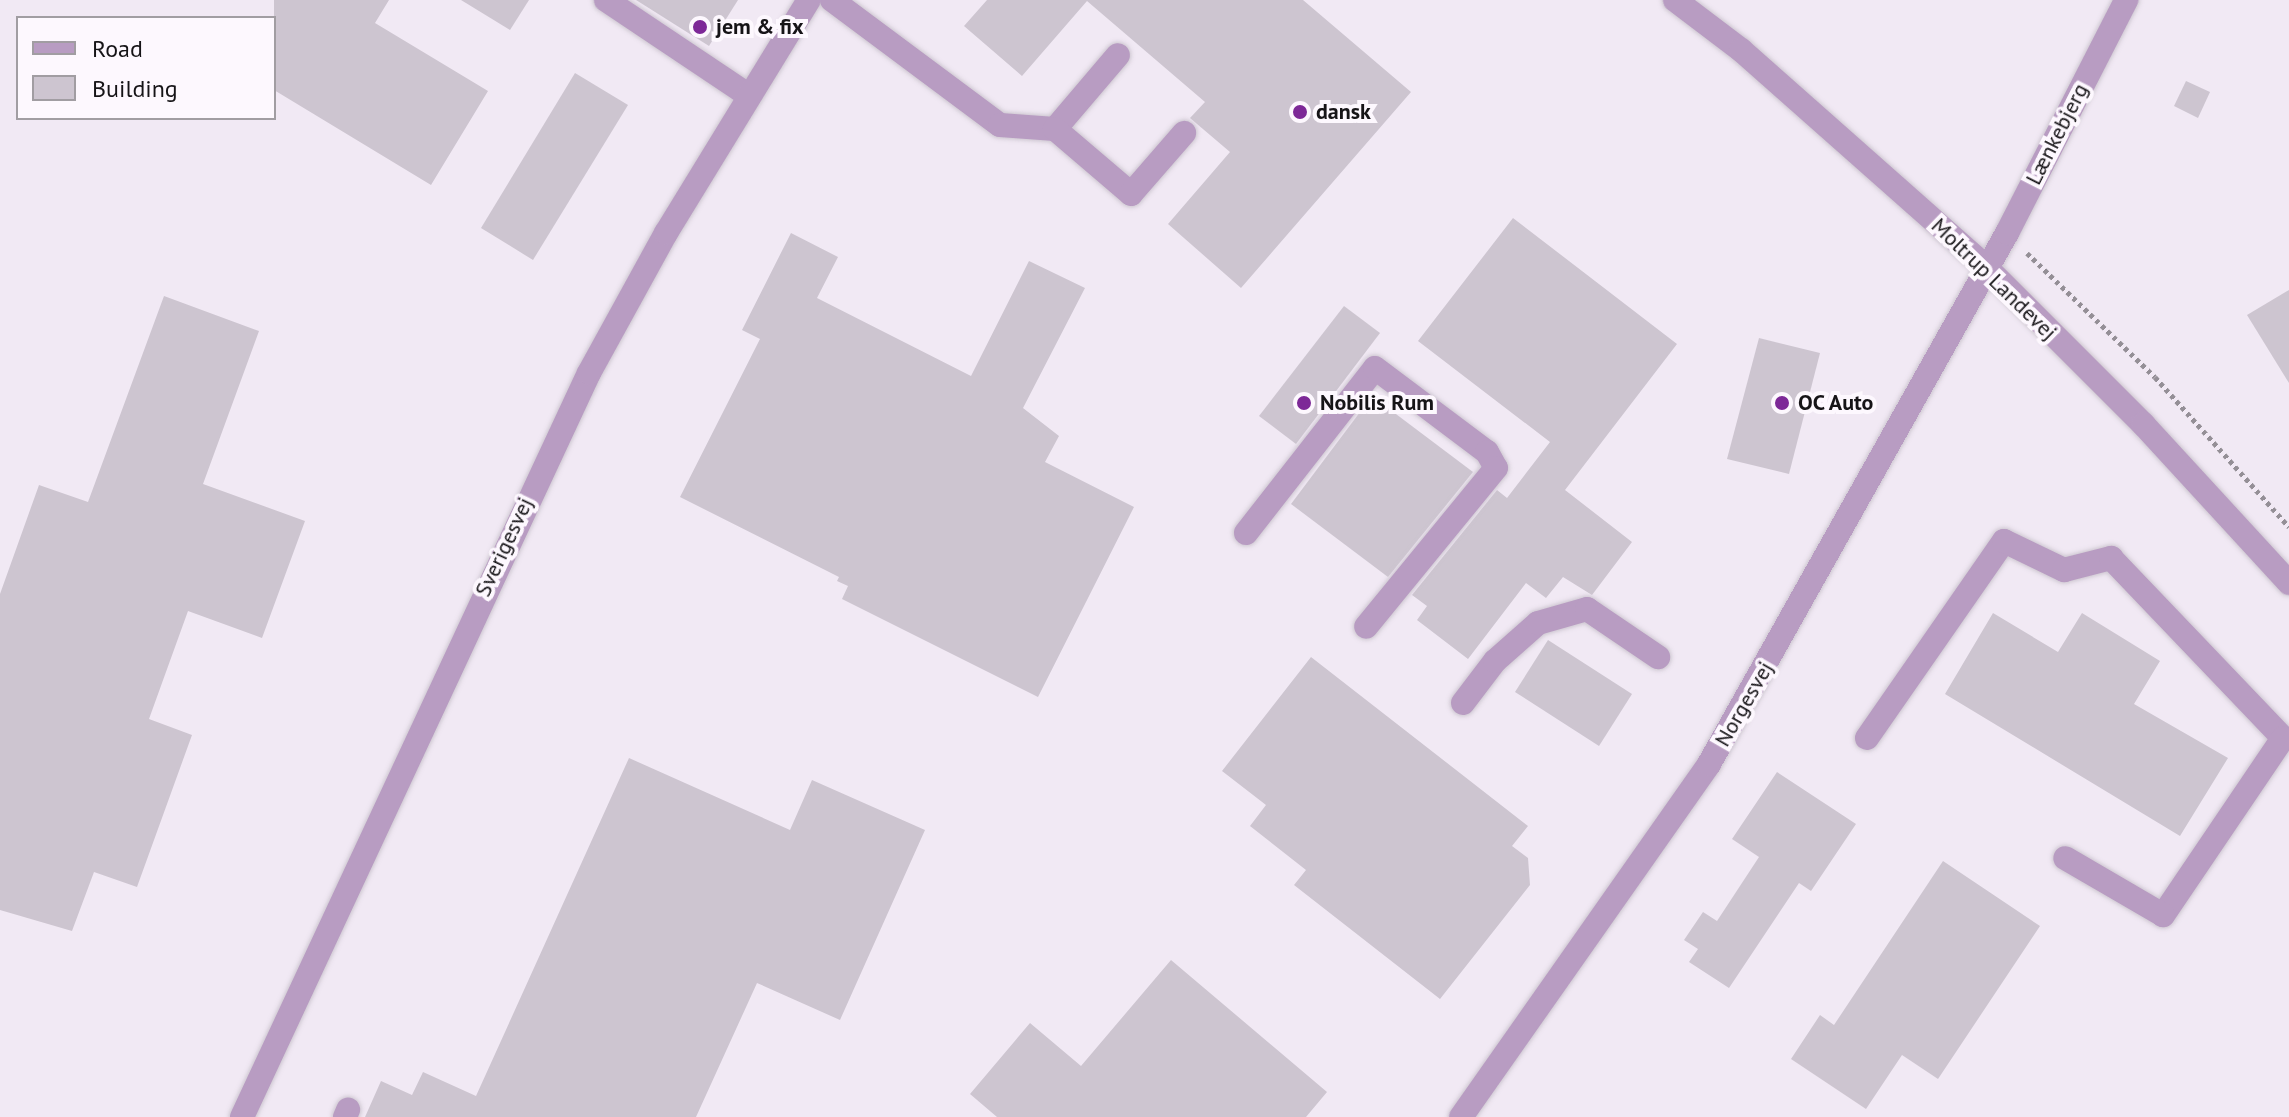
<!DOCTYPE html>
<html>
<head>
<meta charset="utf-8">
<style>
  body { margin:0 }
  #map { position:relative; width:2289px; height:1117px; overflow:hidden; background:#f1e9f4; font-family:"PT Sans",sans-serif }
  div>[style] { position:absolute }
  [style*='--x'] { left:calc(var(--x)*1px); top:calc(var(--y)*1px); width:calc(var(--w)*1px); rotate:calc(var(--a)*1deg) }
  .building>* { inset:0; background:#cdc5d0 }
  .path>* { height:5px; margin-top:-2.5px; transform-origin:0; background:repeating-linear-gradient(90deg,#948f96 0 4px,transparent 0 8px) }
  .roads { filter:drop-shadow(0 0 2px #cec7d1) drop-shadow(0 0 2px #cec7d1) }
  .minor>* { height:24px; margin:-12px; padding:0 12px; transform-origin:12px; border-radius:12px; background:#b89cc2 }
  .dots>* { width:22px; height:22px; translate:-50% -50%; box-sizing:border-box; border:4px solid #fdf8fe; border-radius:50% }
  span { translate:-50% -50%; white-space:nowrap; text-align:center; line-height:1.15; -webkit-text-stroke:8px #fdf8fe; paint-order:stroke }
  .poi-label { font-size:22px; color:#161417; font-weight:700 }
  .left { translate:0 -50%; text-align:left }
  .street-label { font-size:22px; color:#161417 }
  .legend { position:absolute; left:16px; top:16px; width:260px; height:104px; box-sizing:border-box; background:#fdf8fe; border:2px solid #a19da2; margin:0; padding:10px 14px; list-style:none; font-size:24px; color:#161417 }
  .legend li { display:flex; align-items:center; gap:16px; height:40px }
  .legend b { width:40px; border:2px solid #a19da2 }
</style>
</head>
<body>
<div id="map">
  <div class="building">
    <div style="clip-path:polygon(274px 0,389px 0,375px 23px,488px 91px,431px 185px,274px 90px)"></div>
    <div style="clip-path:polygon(461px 0,529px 0,510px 30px)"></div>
    <div style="clip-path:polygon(636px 0,738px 0,709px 46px)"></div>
    <div style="clip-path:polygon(987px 0,1303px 0,1411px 92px,1241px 288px,1168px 224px,1230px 152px,1190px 118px,1205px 102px,1087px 1px,1022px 76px,964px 26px)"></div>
    <div style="clip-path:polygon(575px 73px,628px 105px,533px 260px,481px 228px)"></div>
    <div style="clip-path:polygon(2186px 81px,2210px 92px,2198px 118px,2174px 106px)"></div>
    <div style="clip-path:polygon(1513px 218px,1677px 344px,1565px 490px,1632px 542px,1592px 595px,1563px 577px,1546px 598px,1526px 583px,1468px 659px,1417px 620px,1427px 606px,1412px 595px,1497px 490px,1507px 498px,1550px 442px,1418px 341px)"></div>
    <div style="clip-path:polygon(791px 233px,838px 257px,817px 298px,971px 376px,1029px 261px,1085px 288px,1023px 408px,1059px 436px,1045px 462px,1134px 507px,1038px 697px,842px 599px,848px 586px,837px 581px,839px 577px,680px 497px,760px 339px,742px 330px)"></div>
    <div style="clip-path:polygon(2289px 290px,2289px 383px,2247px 315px)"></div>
    <div style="clip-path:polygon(164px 296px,259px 331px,203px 484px,305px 521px,262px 638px,188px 611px,149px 719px,192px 735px,137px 887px,94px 872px,72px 931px,0 910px,0 594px,39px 485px,88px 502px)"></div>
    <div style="clip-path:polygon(1344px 306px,1380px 333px,1296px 444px,1259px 416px)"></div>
    <div style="clip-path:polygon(1759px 338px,1820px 353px,1789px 474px,1727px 459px)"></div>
    <div style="clip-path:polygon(1372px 396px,1473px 472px,1388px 577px,1291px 504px)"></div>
    <div style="clip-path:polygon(1993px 613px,2058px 652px,2082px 613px,2160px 661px,2134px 704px,2228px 758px,2180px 836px,1945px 694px)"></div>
    <div style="clip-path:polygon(1548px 640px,1632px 694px,1599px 746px,1515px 692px)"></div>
    <div style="clip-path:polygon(1311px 657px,1528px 826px,1512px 846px,1528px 858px,1530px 885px,1440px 999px,1294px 885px,1306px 870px,1250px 826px,1266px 805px,1222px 771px)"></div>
    <div style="clip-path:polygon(629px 758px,790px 830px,812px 780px,925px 830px,840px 1020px,757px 983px,696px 1117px,365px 1117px,381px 1081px,412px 1095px,423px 1072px,476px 1096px)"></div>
    <div style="clip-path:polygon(1777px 772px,1856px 824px,1811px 891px,1799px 883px,1729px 988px,1689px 962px,1698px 949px,1684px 940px,1703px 912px,1717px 921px,1759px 857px,1732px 839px)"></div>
    <div style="clip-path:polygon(1943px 861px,2040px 926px,1938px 1079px,1902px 1055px,1866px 1109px,1791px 1059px,1820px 1015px,1834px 1025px)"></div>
    <div style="clip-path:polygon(1171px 960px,1327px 1092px,1306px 1117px,997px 1117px,970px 1094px,1030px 1023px,1081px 1066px)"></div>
  </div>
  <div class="path">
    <div style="--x:2027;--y:253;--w:178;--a:44.1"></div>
    <div style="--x:2155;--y:377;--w:201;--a:48.2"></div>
  </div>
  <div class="roads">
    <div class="minor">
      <div style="--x:606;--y:0;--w:171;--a:33.8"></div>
      <div style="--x:832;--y:0;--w:209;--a:36.7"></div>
      <div style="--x:1000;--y:125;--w:55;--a:4.2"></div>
      <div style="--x:1055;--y:129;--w:97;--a:-49.6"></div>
      <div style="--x:1675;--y:0;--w:83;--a:37.1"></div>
      <div style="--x:1741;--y:50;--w:329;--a:41.5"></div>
      <div style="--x:1987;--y:268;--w:221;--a:45"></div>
      <div style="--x:2143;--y:424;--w:216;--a:47.4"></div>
      <div style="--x:1055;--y:129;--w:100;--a:40.5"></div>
      <div style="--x:1131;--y:194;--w:81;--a:-49"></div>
      <div style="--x:1246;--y:533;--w:209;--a:-52"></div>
      <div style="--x:1375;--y:368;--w:140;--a:36.9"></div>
      <div style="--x:1487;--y:452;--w:18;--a:61"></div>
      <div style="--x:1496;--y:468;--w:205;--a:129.3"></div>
      <div style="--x:1463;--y:703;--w:53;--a:-52.7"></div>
      <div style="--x:1495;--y:661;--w:57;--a:-41.5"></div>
      <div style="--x:1538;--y:623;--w:51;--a:-15.9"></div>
      <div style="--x:1587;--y:609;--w:86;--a:34.1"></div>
      <div style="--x:1867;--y:738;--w:240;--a:-55.2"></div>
      <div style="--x:2004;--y:541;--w:67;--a:25.8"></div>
      <div style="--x:2064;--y:570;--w:49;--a:-14.3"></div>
      <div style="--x:2111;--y:558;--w:249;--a:46.3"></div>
      <div style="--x:2283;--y:738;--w:214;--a:124.1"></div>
      <div style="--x:2163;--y:915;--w:113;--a:-149.8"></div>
      <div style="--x:242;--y:1117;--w:821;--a:-65"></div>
      <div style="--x:589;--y:373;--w:160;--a:-61.2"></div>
      <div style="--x:666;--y:233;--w:273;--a:-58.5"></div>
      <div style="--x:345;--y:1117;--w:8;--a:-67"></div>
      <div style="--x:1461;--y:1117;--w:431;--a:-54.9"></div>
      <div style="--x:1709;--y:764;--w:609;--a:-60.7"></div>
      <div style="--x:2007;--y:233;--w:262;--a:-62.9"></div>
    </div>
  </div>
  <div class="dots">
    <div style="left:700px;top:27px;background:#7d2897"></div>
    <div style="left:1300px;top:112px;background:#7d2897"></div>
    <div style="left:1304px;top:403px;background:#7d2897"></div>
    <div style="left:1782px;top:403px;background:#7d2897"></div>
  </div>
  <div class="poi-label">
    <span class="left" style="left:716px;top:27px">jem &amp; fix</span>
    <span class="left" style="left:1316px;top:112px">dansk</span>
    <span class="left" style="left:1320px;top:403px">Nobilis Rum</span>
    <span class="left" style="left:1798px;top:403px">OC Auto</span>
  </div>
  <div class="street-label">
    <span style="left:2057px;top:134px;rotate:-63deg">Lænkebjerg</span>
    <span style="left:1994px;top:279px;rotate:44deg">Moltrup Landevej</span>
    <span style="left:504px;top:547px;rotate:-65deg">Sverigesvej</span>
    <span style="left:1744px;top:704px;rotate:-60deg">Norgesvej</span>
  </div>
  <ul class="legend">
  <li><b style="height:10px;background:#b89cc2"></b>Road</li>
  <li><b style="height:22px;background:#cdc5d0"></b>Building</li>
  </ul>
</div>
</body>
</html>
